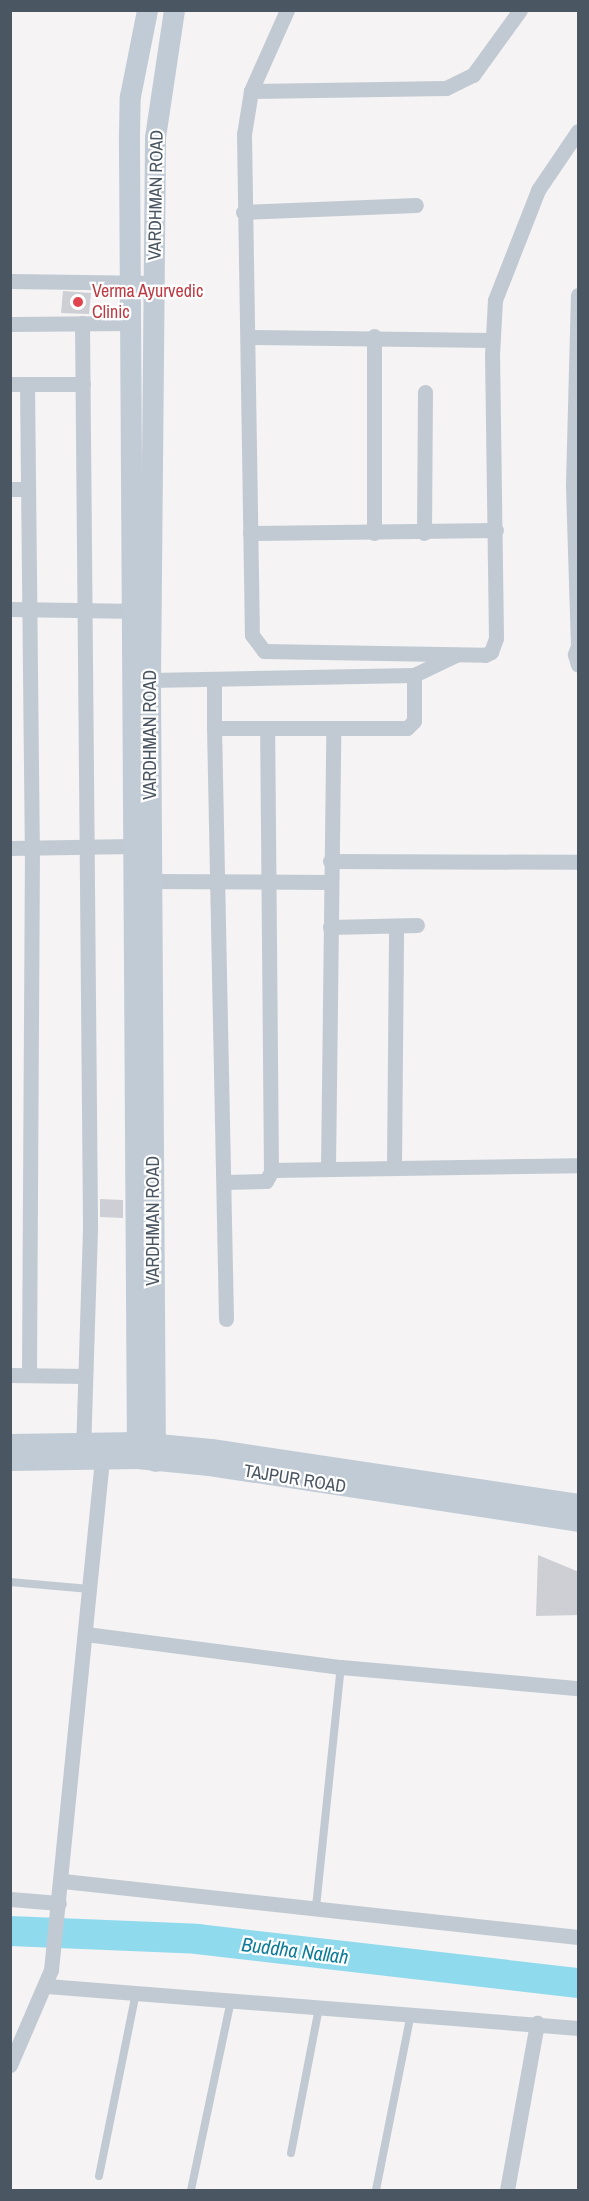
<!DOCTYPE html>
<html>
<head>
<meta charset="utf-8">
<style>
  body { margin:0 }
  #map { position:relative; width:589px; height:2201px; overflow:hidden; background:#f5f3f3; font-family:"Archivo Narrow",sans-serif }
  div>[style] { position:absolute }
  [style*='--x'] { left:calc(var(--x)*1px); top:calc(var(--y)*1px); width:calc(var(--w)*1px); rotate:calc(var(--a)*1deg) }
  .river>* { height:30px; margin:-15px; padding:0 15px; transform-origin:15px; border-radius:15px; background:#90daee }
  .building>* { inset:0; background:#cdcfd5 }
  .lane>* { height:8px; margin:-4px; padding:0 4px; transform-origin:4px; border-radius:4px; background:#c1cad2 }
  .street>* { height:15px; margin:-7.5px; padding:0 7.5px; transform-origin:7.5px; border-radius:7.5px; background:#c1cad2 }
  .secondary>* { height:21px; margin:-10.5px; padding:0 10.5px; transform-origin:10.5px; border-radius:10.5px; background:#c1cbd6 }
  .dots>* { width:16px; height:16px; translate:-50% -50%; box-sizing:border-box; border:3px solid #fff; border-radius:50% }
  span { translate:-50% -50%; white-space:nowrap; text-align:center; line-height:1.15; -webkit-text-stroke:4.5px #fff; paint-order:stroke }
  .street-label { font-size:18px; color:#4a5661 }
  .health-label { font-size:18px; color:#be3a42 }
  .left { translate:0 -50%; text-align:left }
  .water-label { font-size:20px; color:#0c7c9b; font-style:italic }
  .frame { position:absolute; inset:0; border:12px solid #4a5661; pointer-events:none }
</style>
</head>
<body>
<div id="map">
  <div class="river">
    <div style="--x:10;--y:1931;--w:187;--a:2.4"></div>
    <div style="--x:197;--y:1939;--w:384;--a:6.6"></div>
  </div>
  <div class="building">
    <div style="clip-path:polygon(63px 291px,91px 293px,89px 314px,61px 313px)"></div>
    <div style="clip-path:polygon(100px 1199px,123px 1200px,123px 1218px,100px 1217px)"></div>
    <div style="clip-path:polygon(538px 1555px,579px 1572px,579px 1615px,536px 1616px)"></div>
  </div>
  <div class="lane">
    <div style="--x:10;--y:1582;--w:80;--a:5"></div>
    <div style="--x:316;--y:1907;--w:241;--a:-84.1"></div>
    <div style="--x:291;--y:2153;--w:148;--a:-79.1"></div>
    <div style="--x:99;--y:2176;--w:187;--a:-78.6"></div>
    <div style="--x:191;--y:2190;--w:194;--a:-78.1"></div>
    <div style="--x:376;--y:2190;--w:180;--a:-78.8"></div>
  </div>
  <div class="street">
    <div style="--x:287;--y:10;--w:89;--a:114"></div>
    <div style="--x:251;--y:91;--w:44;--a:99.2"></div>
    <div style="--x:244;--y:134;--w:501;--a:89.09"></div>
    <div style="--x:252;--y:635;--w:20;--a:53"></div>
    <div style="--x:264;--y:651;--w:221;--a:1"></div>
    <div style="--x:485;--y:655;--w:7;--a:-27"></div>
    <div style="--x:491;--y:652;--w:15;--a:-70"></div>
    <div style="--x:496;--y:638;--w:283;--a:-90.8"></div>
    <div style="--x:492;--y:355;--w:55;--a:-86.9"></div>
    <div style="--x:495;--y:300;--w:118;--a:-68.6"></div>
    <div style="--x:538;--y:190;--w:71;--a:-55.9"></div>
    <div style="--x:251;--y:91;--w:195;--a:-0.9"></div>
    <div style="--x:446;--y:88;--w:30;--a:-26"></div>
    <div style="--x:473;--y:75;--w:80;--a:-54.1"></div>
    <div style="--x:243;--y:212;--w:173;--a:-2.3"></div>
    <div style="--x:10;--y:281;--w:145;--a:0.8"></div>
    <div style="--x:82;--y:323;--w:906;--a:89.49"></div>
    <div style="--x:90;--y:1229;--w:223;--a:91.8"></div>
    <div style="--x:10;--y:324;--w:120;--a:-0.5"></div>
    <div style="--x:248;--y:337;--w:244;--a:0.7"></div>
    <div style="--x:10;--y:384;--w:73;--a:0"></div>
    <div style="--x:27;--y:384;--w:464;--a:89.4"></div>
    <div style="--x:32;--y:848;--w:527;--a:90.33"></div>
    <div style="--x:10;--y:489;--w:18;--a:0"></div>
    <div style="--x:250;--y:533;--w:246;--a:-0.7"></div>
    <div style="--x:374;--y:533;--w:197;--a:-90"></div>
    <div style="--x:424;--y:533;--w:141;--a:-89.6"></div>
    <div style="--x:10;--y:609;--w:129;--a:0.9"></div>
    <div style="--x:578;--y:646;--w:162;--a:-91.8"></div>
    <div style="--x:573;--y:484;--w:189;--a:-88.5"></div>
    <div style="--x:578;--y:646;--w:9;--a:111"></div>
    <div style="--x:575;--y:654;--w:11;--a:75"></div>
    <div style="--x:150;--y:680;--w:264;--a:-1.1"></div>
    <div style="--x:414;--y:675;--w:47;--a:-25.5"></div>
    <div style="--x:214;--y:728;--w:47;--a:-90"></div>
    <div style="--x:10;--y:848;--w:124;--a:-0.9"></div>
    <div style="--x:330;--y:861;--w:248;--a:0.2"></div>
    <div style="--x:151;--y:881;--w:179;--a:0.3"></div>
    <div style="--x:330;--y:927;--w:87;--a:-1.3"></div>
    <div style="--x:394;--y:1167;--w:241;--a:-89.5"></div>
    <div style="--x:328;--y:1168;--w:440;--a:-89.3"></div>
    <div style="--x:271;--y:1170;--w:307;--a:-0.9"></div>
    <div style="--x:225;--y:1182;--w:41;--a:-1.4"></div>
    <div style="--x:266;--y:1181;--w:10;--a:-61"></div>
    <div style="--x:271;--y:1172;--w:444;--a:-90.5"></div>
    <div style="--x:226;--y:1319;--w:591;--a:-91.16"></div>
    <div style="--x:214;--y:728;--w:193;--a:0"></div>
    <div style="--x:407;--y:728;--w:10;--a:-45"></div>
    <div style="--x:414;--y:721;--w:46;--a:-90"></div>
    <div style="--x:10;--y:1375;--w:75;--a:0.8"></div>
    <div style="--x:86;--y:1634;--w:257;--a:7.4"></div>
    <div style="--x:341;--y:1667;--w:238;--a:5.1"></div>
    <div style="--x:63;--y:1881;--w:518;--a:6.21"></div>
    <div style="--x:10;--y:1899;--w:49;--a:4.7"></div>
    <div style="--x:47;--y:1986;--w:533;--a:4.52"></div>
    <div style="--x:10;--y:2065;--w:103;--a:-66.7"></div>
    <div style="--x:51;--y:1970;--w:524;--a:-84.3"></div>
    <div style="--x:507;--y:2190;--w:170;--a:-79.8"></div>
  </div>
  <div class="secondary">
    <div style="--x:10;--y:1444;--w:127;--a:-0.9"></div>
    <div style="--x:137;--y:1442;--w:74;--a:5.4"></div>
    <div style="--x:211;--y:1449;--w:371;--a:8.5"></div>
    <div style="--x:137;--y:1458;--w:1323;--a:-90.35"></div>
    <div style="--x:129;--y:135;--w:39;--a:-89"></div>
    <div style="--x:130;--y:96;--w:88;--a:-78.8"></div>
    <div style="--x:10;--y:1460;--w:127;--a:-0.9"></div>
    <div style="--x:137;--y:1458;--w:72;--a:5.6"></div>
    <div style="--x:209;--y:1465;--w:373;--a:8.6"></div>
    <div style="--x:155;--y:1461;--w:781;--a:-90.37"></div>
    <div style="--x:150;--y:680;--w:543;--a:-89.47"></div>
    <div style="--x:155;--y:137;--w:128;--a:-81.5"></div>
  </div>
  <div class="dots">
    <div style="left:78px;top:302px;background:#e0444e"></div>
  </div>
  <div class="street-label">
    <span style="left:156px;top:195px;rotate:-89deg">VARDHMAN ROAD</span>
    <span style="left:150px;top:735px;rotate:-90deg">VARDHMAN ROAD</span>
    <span style="left:153px;top:1221px;rotate:-90deg">VARDHMAN ROAD</span>
    <span style="left:295px;top:1479px;rotate:9deg">TAJPUR ROAD</span>
  </div>
  <div class="health-label">
    <span class="left" style="left:92px;top:302px">Verma Ayurvedic<br>Clinic</span>
  </div>
  <div class="water-label">
    <span style="left:295px;top:1950px;rotate:7deg">Buddha Nallah</span>
  </div>
  <div class="frame"></div>
</div>
</body>
</html>
